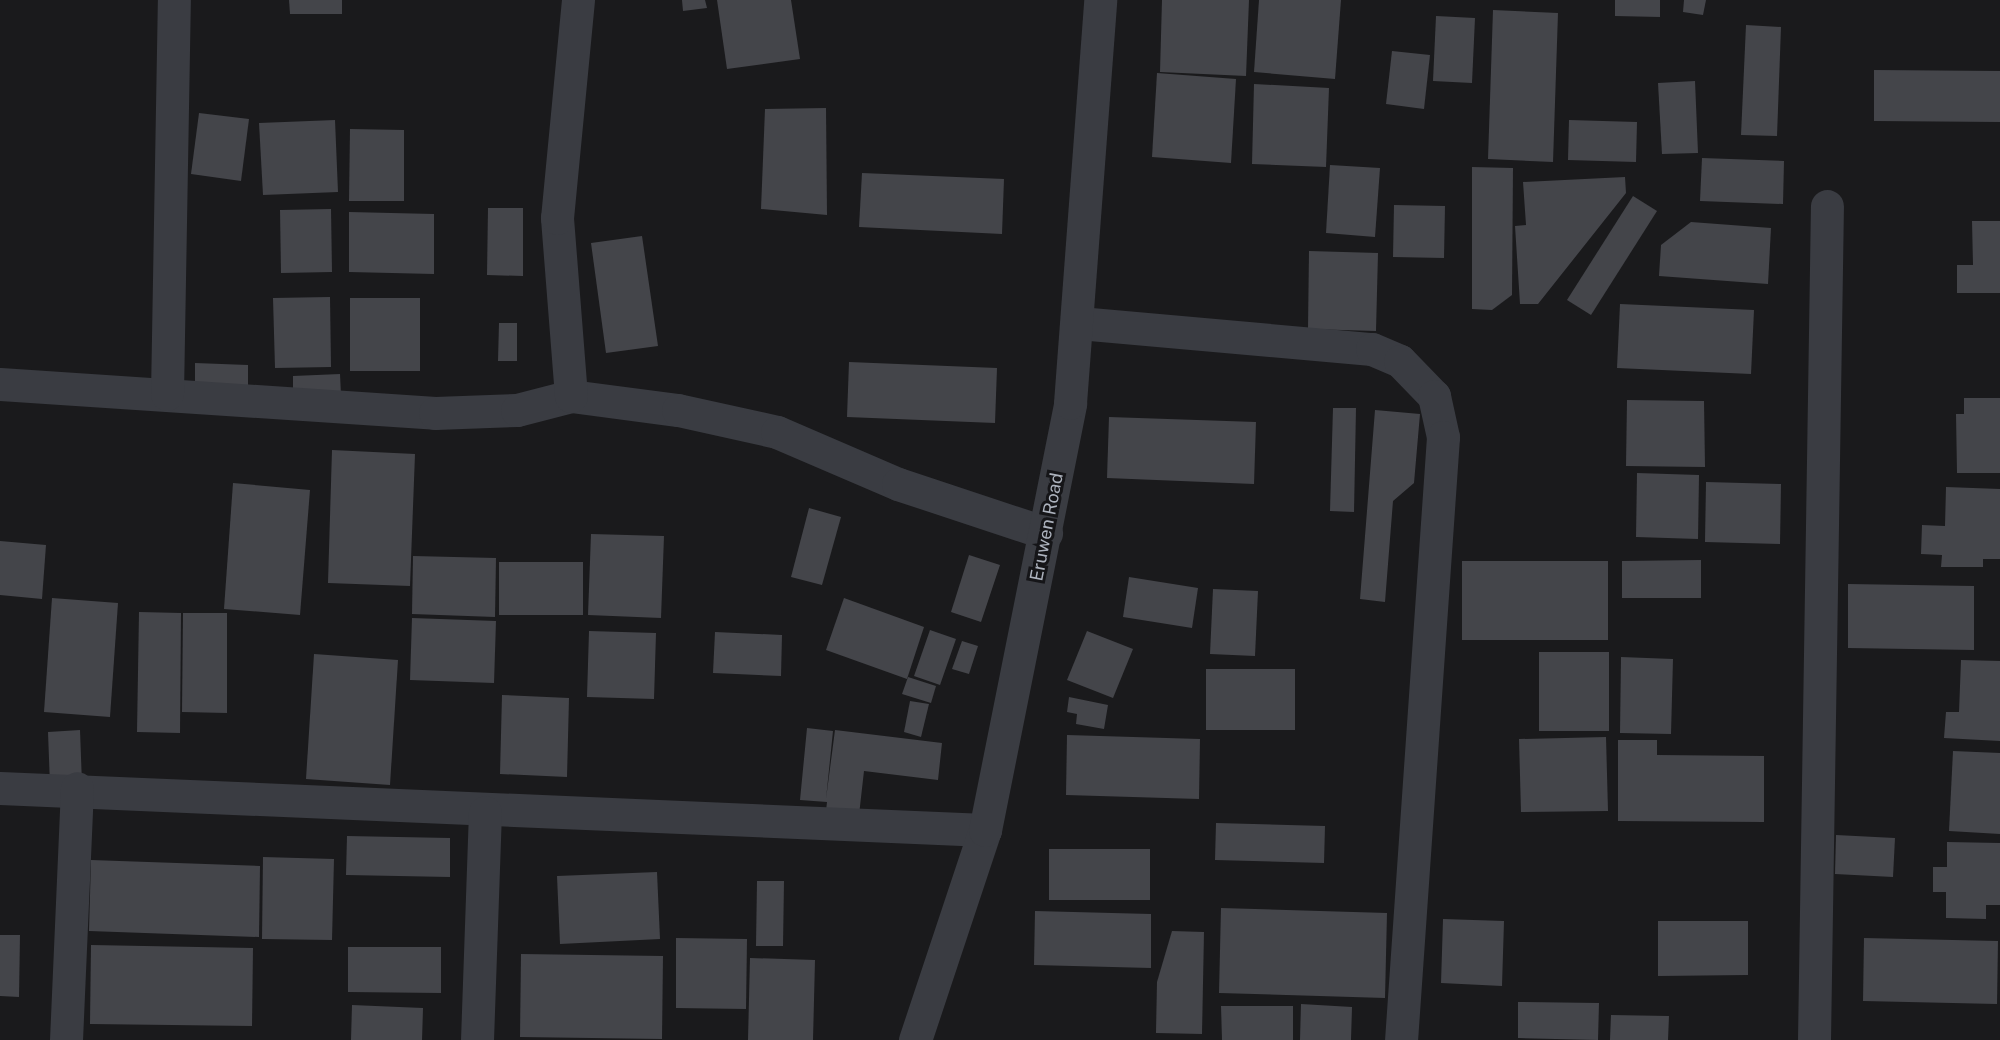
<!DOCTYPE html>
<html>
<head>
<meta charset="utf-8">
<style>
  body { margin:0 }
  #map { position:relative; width:2000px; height:1040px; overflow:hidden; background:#1a1a1c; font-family:"Public Sans",sans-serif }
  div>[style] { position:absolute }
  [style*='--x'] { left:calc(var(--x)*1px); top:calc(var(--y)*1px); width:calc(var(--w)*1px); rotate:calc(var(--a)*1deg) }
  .building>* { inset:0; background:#44454a }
  .minor>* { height:33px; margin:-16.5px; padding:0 16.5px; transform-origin:16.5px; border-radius:16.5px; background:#3a3c42 }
  .tertiary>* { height:33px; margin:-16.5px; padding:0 16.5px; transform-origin:16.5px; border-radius:16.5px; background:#3a3c42 }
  span { translate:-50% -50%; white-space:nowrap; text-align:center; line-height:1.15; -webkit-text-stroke:6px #151518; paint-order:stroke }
  .street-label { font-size:18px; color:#acb2bd }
</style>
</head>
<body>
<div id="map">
  <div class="building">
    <div style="clip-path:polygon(289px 0,342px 0,342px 14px,290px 14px)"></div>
    <div style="clip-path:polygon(682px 0,705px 0,707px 8px,683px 11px)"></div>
    <div style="clip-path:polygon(717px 0,791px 0,800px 59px,727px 69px)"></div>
    <div style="clip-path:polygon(1162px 0,1249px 0,1246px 76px,1160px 72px)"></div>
    <div style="clip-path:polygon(1259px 0,1341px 0,1335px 79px,1254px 72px)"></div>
    <div style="clip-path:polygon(1615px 0,1660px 0,1660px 17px,1615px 16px)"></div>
    <div style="clip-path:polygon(1684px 0,1706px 0,1703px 15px,1683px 12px)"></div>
    <div style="clip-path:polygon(1493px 10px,1558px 13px,1553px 162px,1488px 159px)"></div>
    <div style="clip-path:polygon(1436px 16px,1475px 18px,1472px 83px,1433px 81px)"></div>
    <div style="clip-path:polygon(1746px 25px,1781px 27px,1777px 136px,1741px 135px)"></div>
    <div style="clip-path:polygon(1392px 51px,1430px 55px,1424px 109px,1386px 104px)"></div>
    <div style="clip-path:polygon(1874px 70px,2000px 71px,2000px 122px,1874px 121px)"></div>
    <div style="clip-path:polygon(1157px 73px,1236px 79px,1231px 163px,1152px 157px)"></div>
    <div style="clip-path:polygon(1695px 81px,1698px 153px,1662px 154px,1658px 83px)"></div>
    <div style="clip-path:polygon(1254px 84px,1329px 88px,1326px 167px,1252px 164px)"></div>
    <div style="clip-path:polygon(826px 108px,827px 215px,761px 209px,765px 109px)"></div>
    <div style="clip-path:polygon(199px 113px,249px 119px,241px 181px,191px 174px)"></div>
    <div style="clip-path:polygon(335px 120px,338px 192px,263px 195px,259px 123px)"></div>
    <div style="clip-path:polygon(1569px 120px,1637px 122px,1636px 162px,1568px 160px)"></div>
    <div style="clip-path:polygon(350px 129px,404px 130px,404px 201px,349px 201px)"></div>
    <div style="clip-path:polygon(1702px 158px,1784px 161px,1783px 204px,1700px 201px)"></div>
    <div style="clip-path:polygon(1330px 165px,1380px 168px,1375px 237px,1326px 233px)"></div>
    <div style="clip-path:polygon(1472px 167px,1513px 168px,1512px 295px,1492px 310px,1472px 309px)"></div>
    <div style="clip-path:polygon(862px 173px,1004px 179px,1002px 234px,859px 227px)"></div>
    <div style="clip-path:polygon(1625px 177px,1626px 193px,1538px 304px,1520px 304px,1515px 226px,1526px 225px,1523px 182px)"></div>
    <div style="clip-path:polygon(1633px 196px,1657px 211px,1591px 315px,1567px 300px)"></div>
    <div style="clip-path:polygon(1394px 205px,1445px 206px,1444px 258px,1393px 257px)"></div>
    <div style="clip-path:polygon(488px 208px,523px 208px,523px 276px,487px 275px)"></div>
    <div style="clip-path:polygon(331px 209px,332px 272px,281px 273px,280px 210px)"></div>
    <div style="clip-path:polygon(349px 212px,434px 214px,434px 274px,349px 272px)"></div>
    <div style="clip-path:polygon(1972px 221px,2000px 221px,2000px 293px,1957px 293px,1957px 265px,1973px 265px)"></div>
    <div style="clip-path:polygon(1691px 222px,1771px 228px,1768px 284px,1659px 276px,1661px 245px)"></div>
    <div style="clip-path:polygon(642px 236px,658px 346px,606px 353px,591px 243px)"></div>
    <div style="clip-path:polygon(1309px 251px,1378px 253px,1376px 331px,1308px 329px)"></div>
    <div style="clip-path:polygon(330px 297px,331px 367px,275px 368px,273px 298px)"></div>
    <div style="clip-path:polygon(350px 298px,420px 298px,420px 371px,350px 371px)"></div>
    <div style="clip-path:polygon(1620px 304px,1754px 310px,1751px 374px,1617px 368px)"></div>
    <div style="clip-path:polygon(499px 323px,517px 323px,517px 361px,498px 361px)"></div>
    <div style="clip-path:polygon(849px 362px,997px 368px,995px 423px,847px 417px)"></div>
    <div style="clip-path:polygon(195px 363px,248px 365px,248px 388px,195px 386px)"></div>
    <div style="clip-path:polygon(340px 374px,341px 395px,293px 396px,293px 376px)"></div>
    <div style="clip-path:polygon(1964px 398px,2000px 398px,2000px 473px,1957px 473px,1956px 414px,1964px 414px)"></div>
    <div style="clip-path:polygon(1627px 400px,1704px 401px,1705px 467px,1626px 466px)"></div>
    <div style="clip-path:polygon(1333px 408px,1356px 408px,1354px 512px,1330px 511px)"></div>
    <div style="clip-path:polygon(1375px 410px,1420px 414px,1414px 483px,1393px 501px,1385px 602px,1360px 599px)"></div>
    <div style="clip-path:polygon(1109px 417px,1256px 422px,1254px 484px,1107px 478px)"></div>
    <div style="clip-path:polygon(332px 450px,415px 454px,410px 586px,328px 583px)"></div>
    <div style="clip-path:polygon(1637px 473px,1699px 475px,1698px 539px,1636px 537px)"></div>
    <div style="clip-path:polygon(1706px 482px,1781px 484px,1780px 544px,1705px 542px)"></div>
    <div style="clip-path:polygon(233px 483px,310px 490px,300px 615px,224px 609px)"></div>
    <div style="clip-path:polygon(1946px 487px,2000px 489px,2000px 559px,1983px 559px,1983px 567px,1941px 567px,1942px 555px,1921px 554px,1922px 525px,1945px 526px)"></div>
    <div style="clip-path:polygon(809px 508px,841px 517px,822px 585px,791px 577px)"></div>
    <div style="clip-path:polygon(591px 534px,664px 536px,661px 618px,588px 615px)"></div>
    <div style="clip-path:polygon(0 541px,46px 545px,42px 599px,0 595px)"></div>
    <div style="clip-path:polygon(969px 555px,1000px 565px,981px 622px,951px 612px)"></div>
    <div style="clip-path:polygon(413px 556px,496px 558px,495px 617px,412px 614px)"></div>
    <div style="clip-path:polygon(1701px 560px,1701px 598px,1622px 598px,1622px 561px)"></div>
    <div style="clip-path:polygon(1462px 561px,1608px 561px,1608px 640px,1462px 640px)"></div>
    <div style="clip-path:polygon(499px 562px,583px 562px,583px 615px,499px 615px)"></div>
    <div style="clip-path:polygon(1129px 577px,1198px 588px,1192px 628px,1123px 617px)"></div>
    <div style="clip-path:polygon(1848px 584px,1974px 586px,1974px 650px,1848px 648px)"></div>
    <div style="clip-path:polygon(1213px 589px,1258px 591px,1255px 656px,1210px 654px)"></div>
    <div style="clip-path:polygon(52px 598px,118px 603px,110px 717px,44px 712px)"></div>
    <div style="clip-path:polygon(844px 598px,924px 627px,907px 679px,826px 650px)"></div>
    <div style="clip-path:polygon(139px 612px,181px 613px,180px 733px,137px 732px)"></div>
    <div style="clip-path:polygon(183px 613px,227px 613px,227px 713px,182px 712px)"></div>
    <div style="clip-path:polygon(412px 618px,496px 621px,494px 683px,410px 680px)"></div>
    <div style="clip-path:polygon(930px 630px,956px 639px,940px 685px,914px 676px)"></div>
    <div style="clip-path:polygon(589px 631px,656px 633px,654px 699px,587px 697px)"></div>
    <div style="clip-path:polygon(1087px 631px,1133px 649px,1113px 698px,1067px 680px)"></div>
    <div style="clip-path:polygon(715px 632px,782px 635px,781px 676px,713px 673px)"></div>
    <div style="clip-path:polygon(962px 641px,978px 646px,969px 674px,952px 669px)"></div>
    <div style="clip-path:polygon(1539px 652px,1609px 652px,1609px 731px,1539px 731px)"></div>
    <div style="clip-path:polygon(314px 654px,398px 660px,390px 785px,306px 779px)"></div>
    <div style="clip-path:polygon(1621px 657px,1673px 659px,1671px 734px,1620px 733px)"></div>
    <div style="clip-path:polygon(1961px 660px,2000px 661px,2000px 741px,1944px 738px,1946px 712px,1959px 712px)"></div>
    <div style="clip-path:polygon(1206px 669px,1295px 669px,1295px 730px,1206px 730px)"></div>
    <div style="clip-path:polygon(908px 677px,936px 686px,931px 703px,902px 694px)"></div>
    <div style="clip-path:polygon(502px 695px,569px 698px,567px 777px,500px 774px)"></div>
    <div style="clip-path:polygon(1069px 697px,1108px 705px,1104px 729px,1076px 724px,1077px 714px,1067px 712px)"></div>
    <div style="clip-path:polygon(910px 701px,929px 704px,921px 737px,904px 732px)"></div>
    <div style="clip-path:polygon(807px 728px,833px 731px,826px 799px,835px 730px,942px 743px,938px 780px,864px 771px,859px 815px,826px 811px,827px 802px,800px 800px)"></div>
    <div style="clip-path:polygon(80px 730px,82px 784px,50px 785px,48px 732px)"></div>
    <div style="clip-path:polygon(1067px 735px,1200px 739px,1199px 799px,1066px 795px)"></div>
    <div style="clip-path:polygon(1606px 737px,1608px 811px,1521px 812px,1519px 739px)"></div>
    <div style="clip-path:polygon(1618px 740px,1657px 740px,1657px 755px,1764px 756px,1764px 822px,1618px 821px)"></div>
    <div style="clip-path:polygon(1953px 751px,2000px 753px,2000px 834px,1949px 831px)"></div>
    <div style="clip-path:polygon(1216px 823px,1325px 826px,1324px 863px,1215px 860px)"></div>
    <div style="clip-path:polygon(1836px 835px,1895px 838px,1893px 877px,1835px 874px)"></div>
    <div style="clip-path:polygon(347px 836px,450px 838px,450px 877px,346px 875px)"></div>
    <div style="clip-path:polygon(1947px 842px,2000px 843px,2000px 905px,1986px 905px,1986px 919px,1946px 918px,1946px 892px,1933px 892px,1933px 867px,1947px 867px)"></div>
    <div style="clip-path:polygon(1049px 849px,1150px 849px,1150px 900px,1049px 900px)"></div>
    <div style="clip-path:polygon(263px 857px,334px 859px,332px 940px,262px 939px)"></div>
    <div style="clip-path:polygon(91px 860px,260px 866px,259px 937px,89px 931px)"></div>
    <div style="clip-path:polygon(657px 872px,660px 939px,560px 944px,557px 876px)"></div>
    <div style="clip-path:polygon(757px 881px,784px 881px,783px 946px,756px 946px)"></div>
    <div style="clip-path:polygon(1221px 908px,1387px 913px,1385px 998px,1219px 993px)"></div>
    <div style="clip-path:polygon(1035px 911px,1151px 914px,1151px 968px,1034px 965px)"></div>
    <div style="clip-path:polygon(1443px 919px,1504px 921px,1502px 986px,1441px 983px)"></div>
    <div style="clip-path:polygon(1658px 921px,1748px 921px,1748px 975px,1658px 976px)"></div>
    <div style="clip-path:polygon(1172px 931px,1204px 932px,1202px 1034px,1156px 1033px,1157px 982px)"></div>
    <div style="clip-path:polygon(0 935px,20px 935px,19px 997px,0 996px)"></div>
    <div style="clip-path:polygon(676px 938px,747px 939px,746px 1009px,676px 1008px)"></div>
    <div style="clip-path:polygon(1864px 938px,1998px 941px,1997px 1004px,1863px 1001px)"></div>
    <div style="clip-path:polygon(91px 945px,253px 948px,252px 1026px,90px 1024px)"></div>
    <div style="clip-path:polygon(348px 947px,441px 947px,441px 993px,348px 992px)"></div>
    <div style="clip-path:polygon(521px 954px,663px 956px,662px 1039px,520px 1037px)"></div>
    <div style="clip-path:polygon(750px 958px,815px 960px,813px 1040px,748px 1040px)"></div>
    <div style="clip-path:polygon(1518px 1002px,1599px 1003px,1598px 1040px,1518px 1038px)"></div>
    <div style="clip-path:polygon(1301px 1004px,1352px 1007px,1351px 1040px,1300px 1040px)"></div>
    <div style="clip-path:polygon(352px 1005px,423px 1008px,422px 1040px,351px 1040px)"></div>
    <div style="clip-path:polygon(1221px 1006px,1293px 1006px,1293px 1040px,1222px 1040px)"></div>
    <div style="clip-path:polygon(1611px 1015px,1669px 1016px,1668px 1040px,1610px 1040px)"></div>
  </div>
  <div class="minor">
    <div style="--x:1079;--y:323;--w:294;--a:5.1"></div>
    <div style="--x:1372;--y:349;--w:30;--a:23"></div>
    <div style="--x:1400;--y:361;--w:49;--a:45.8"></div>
    <div style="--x:1434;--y:396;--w:42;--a:77.6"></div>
    <div style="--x:1443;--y:437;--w:604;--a:93.98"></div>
    <div style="--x:0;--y:384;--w:436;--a:3.8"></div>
    <div style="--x:435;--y:413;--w:82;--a:-2.1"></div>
    <div style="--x:517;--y:410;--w:56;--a:-14.5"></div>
    <div style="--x:571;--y:396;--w:108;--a:7.5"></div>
    <div style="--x:678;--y:410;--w:101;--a:12.5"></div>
    <div style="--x:777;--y:432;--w:132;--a:23.3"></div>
    <div style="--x:898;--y:484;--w:156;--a:18.3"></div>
    <div style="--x:167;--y:394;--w:394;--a:-89"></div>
    <div style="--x:571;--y:396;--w:179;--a:-94.5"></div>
    <div style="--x:557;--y:218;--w:219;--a:-84.5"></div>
    <div style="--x:0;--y:788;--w:986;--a:2.44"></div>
    <div style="--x:66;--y:1040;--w:252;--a:-87.5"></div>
    <div style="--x:477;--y:1040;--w:228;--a:-88"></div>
    <div style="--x:1814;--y:1040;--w:834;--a:-89.11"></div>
  </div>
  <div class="tertiary">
    <div style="--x:915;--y:1040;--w:221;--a:-71.6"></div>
    <div style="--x:985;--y:830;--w:435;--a:-78.7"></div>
    <div style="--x:1070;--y:403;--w:404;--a:-85.7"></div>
  </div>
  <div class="street-label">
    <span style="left:1047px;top:527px;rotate:-79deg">Eruwen Road</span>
  </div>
</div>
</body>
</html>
